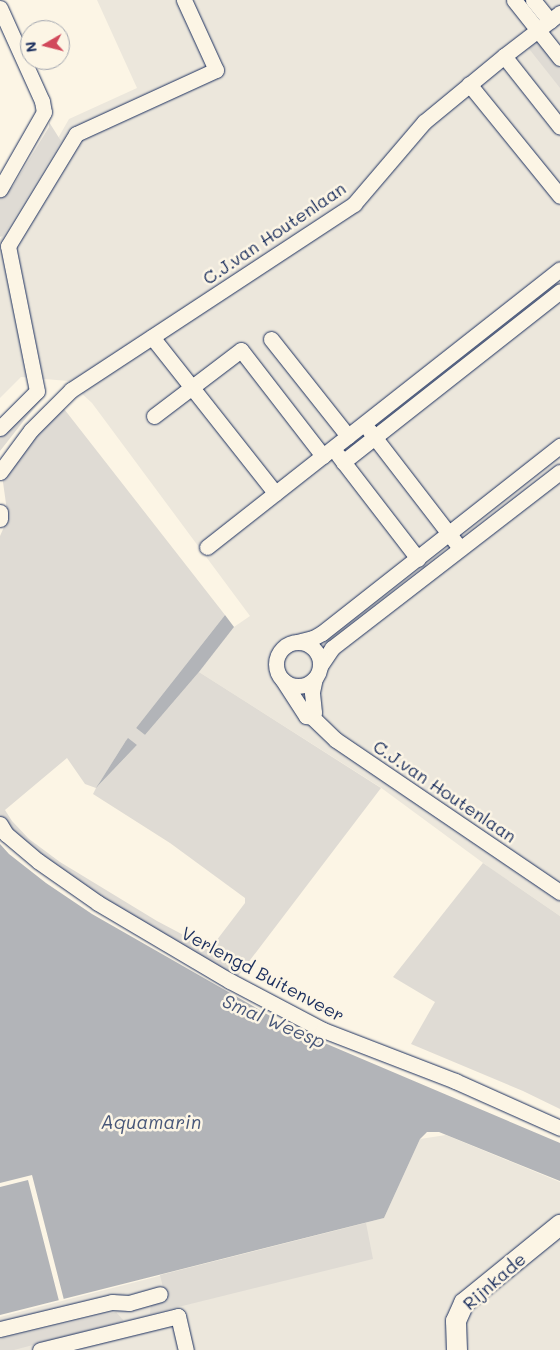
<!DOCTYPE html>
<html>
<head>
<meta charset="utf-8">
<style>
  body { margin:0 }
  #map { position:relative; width:560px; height:1350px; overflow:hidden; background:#fcf5e5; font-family:Mali,sans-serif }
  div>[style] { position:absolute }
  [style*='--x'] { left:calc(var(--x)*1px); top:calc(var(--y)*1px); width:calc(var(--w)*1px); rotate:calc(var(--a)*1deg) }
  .built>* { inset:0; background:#ece7dc }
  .green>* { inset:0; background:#dfdbd4 }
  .water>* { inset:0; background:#b2b4b8 }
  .pier>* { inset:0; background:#fcf5e5 }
  .roads { filter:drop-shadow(0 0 1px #1b2f5e) drop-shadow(0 0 1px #1b2f5e) }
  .street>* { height:15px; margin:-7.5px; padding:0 7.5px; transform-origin:7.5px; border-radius:7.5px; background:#fcf5e5 }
  .street>.ring { margin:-7.5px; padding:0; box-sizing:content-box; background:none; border:15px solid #fcf5e5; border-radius:50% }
  .secondary>* { height:20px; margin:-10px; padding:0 10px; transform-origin:10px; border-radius:10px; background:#fcf5e5 }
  span { translate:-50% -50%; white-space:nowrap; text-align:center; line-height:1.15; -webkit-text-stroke:5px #fcf5e5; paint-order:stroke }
  .street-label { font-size:18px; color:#1b2f5e }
  .water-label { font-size:19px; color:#485779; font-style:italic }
  .north { position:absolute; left:20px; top:20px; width:50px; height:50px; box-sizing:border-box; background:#fcf5e5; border:1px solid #a2a6af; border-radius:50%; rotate:262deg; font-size:14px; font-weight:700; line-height:20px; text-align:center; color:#1b2f5e }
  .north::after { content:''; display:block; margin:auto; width:18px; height:22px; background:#d1495b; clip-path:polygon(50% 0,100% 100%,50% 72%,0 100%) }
</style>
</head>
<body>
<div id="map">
  <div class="built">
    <div style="clip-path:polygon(97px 0,560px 0,560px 916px,490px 868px,380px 787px,199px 672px,234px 627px,250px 616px,92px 403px,68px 381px,21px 377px,0 398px,0 239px,69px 119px,137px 88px)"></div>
    <div style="clip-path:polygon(446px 1135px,560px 1182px,560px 1350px,0 1350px,0 1317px,384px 1218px,420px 1139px)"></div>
  </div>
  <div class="green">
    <div style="clip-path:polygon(536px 38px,560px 68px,560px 88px,526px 45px)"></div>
    <div style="clip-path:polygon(49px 122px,61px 141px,3px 236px,0 237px,0 197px,13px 186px,49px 127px)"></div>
    <div style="clip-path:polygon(46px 394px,22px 423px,0 451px,0 434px)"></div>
    <div style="clip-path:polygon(evenodd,61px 405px,225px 615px,136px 728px,145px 735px,199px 672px,381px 788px,238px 976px,201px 960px,94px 898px,0 829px,0 536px,8px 518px,2px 475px,61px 405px,125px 742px,137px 745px,98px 786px,98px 785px,125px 742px,61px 405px,67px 758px,85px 784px,96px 788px,93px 794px,170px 843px,245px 898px,245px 903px,210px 949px,157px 921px,60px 862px,29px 839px,12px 821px,5px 810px,67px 758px)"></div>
    <div style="clip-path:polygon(483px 863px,560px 916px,560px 1109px,523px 1091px,411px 1044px,435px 1002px,393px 977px)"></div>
    <div style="clip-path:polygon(366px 1223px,373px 1259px,150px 1314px,151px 1300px,165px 1296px,160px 1275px)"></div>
    <div style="clip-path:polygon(116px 1312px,124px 1321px,14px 1350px,0 1350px,0 1339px)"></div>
  </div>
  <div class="water">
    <div style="clip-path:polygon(225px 615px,234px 627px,199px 672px,145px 735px,136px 728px)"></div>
    <div style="clip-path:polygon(128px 738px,137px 745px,96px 788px,125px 742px)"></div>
    <div style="clip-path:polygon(0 844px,9px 854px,46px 883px,92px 914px,286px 1025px,308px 1036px,560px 1143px,560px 1181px,439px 1132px,427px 1132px,420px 1139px,384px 1218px,0 1315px)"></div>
  </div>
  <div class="pier">
    <div style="clip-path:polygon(32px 1175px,64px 1300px,59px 1301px,28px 1180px,0 1187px,0 1183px)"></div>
  </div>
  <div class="roads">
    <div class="street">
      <div style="--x:514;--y:0;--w:74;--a:51.6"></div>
      <div style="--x:533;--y:0;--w:27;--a:51"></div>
      <div style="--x:0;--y:8;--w:102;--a:65.7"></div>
      <div style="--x:42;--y:101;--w:11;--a:80"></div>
      <div style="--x:44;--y:112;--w:89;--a:119.7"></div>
      <div style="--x:504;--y:56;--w:90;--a:51.7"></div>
      <div style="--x:469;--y:84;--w:144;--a:50.9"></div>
      <div style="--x:152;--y:337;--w:199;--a:51.7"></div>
      <div style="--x:271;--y:339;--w:124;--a:51.6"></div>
      <div style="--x:154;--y:416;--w:109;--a:-37.2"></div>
      <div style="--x:241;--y:350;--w:134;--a:52.3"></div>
      <div style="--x:0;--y:428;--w:52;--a:-45"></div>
      <div style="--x:37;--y:391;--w:148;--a:-101.3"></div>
      <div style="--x:8;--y:246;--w:131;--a:-58.7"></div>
      <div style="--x:76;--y:134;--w:154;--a:-24.6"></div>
      <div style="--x:216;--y:70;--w:77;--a:-114.6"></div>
      <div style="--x:369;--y:430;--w:143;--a:52.4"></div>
      <div style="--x:338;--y:455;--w:131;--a:52.4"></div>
      <div style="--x:343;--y:462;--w:276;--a:-38.2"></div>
      <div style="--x:0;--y:472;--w:52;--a:-53.6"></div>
      <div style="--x:31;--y:430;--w:57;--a:-45"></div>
      <div style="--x:71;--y:390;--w:339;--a:-33.3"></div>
      <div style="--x:354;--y:204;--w:108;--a:-49.5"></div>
      <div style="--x:424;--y:122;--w:104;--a:-39.5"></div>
      <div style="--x:504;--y:56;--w:71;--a:-37.5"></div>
      <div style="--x:0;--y:512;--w:7;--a:90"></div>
      <div style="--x:207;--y:547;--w:449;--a:-38.2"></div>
      <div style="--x:297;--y:642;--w:16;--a:-14"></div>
      <div style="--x:313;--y:638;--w:10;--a:-29"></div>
      <div style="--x:322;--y:633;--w:303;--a:-38.2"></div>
      <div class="ring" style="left:276px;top:642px;width:29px;height:29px"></div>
      <div style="--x:320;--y:666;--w:22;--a:-56"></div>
      <div style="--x:332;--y:648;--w:288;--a:-37.7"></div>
      <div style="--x:282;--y:679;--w:44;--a:57"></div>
      <div style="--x:306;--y:716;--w:6;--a:9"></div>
      <div style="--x:312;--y:717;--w:33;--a:44"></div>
      <div style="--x:336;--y:740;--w:271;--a:34.2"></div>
      <div style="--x:312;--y:717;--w:5;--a:-68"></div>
      <div style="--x:314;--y:712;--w:20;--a:-96"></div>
      <div style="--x:312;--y:692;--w:14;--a:-78"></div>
      <div style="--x:0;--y:824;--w:12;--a:59"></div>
      <div style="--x:6;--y:834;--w:42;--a:40.2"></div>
      <div style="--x:38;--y:861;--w:73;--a:35"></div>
      <div style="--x:98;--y:903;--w:153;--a:30.6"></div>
      <div style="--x:230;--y:981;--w:105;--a:27.8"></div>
      <div style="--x:323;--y:1030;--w:142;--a:21.1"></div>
      <div style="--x:455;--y:1081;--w:115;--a:24.1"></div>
      <div style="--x:0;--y:1329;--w:115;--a:-13.6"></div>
      <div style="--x:112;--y:1302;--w:17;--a:3"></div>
      <div style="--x:129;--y:1303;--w:32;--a:-16"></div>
      <div style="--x:40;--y:1350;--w:142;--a:-13.8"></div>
      <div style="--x:178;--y:1316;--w:35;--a:77"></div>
    </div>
    <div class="secondary">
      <div style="--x:457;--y:1350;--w:29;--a:-92"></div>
      <div style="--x:456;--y:1321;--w:20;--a:-66"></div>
      <div style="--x:464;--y:1303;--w:124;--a:-39.1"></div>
    </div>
  </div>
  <div class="street-label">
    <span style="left:274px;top:233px;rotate:-34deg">C.J.van Houtenlaan</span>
    <span style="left:445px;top:791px;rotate:34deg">C.J.van Houtenlaan</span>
    <span style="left:263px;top:974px;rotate:28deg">Verlengd Buitenveer</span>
    <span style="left:494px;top:1281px;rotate:-41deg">Rijnkade</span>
  </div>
  <div class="water-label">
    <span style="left:274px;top:1021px;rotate:23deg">Smal Weesp</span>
    <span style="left:151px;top:1122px">Aquamarin</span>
  </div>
  <div class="north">N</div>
</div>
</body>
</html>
